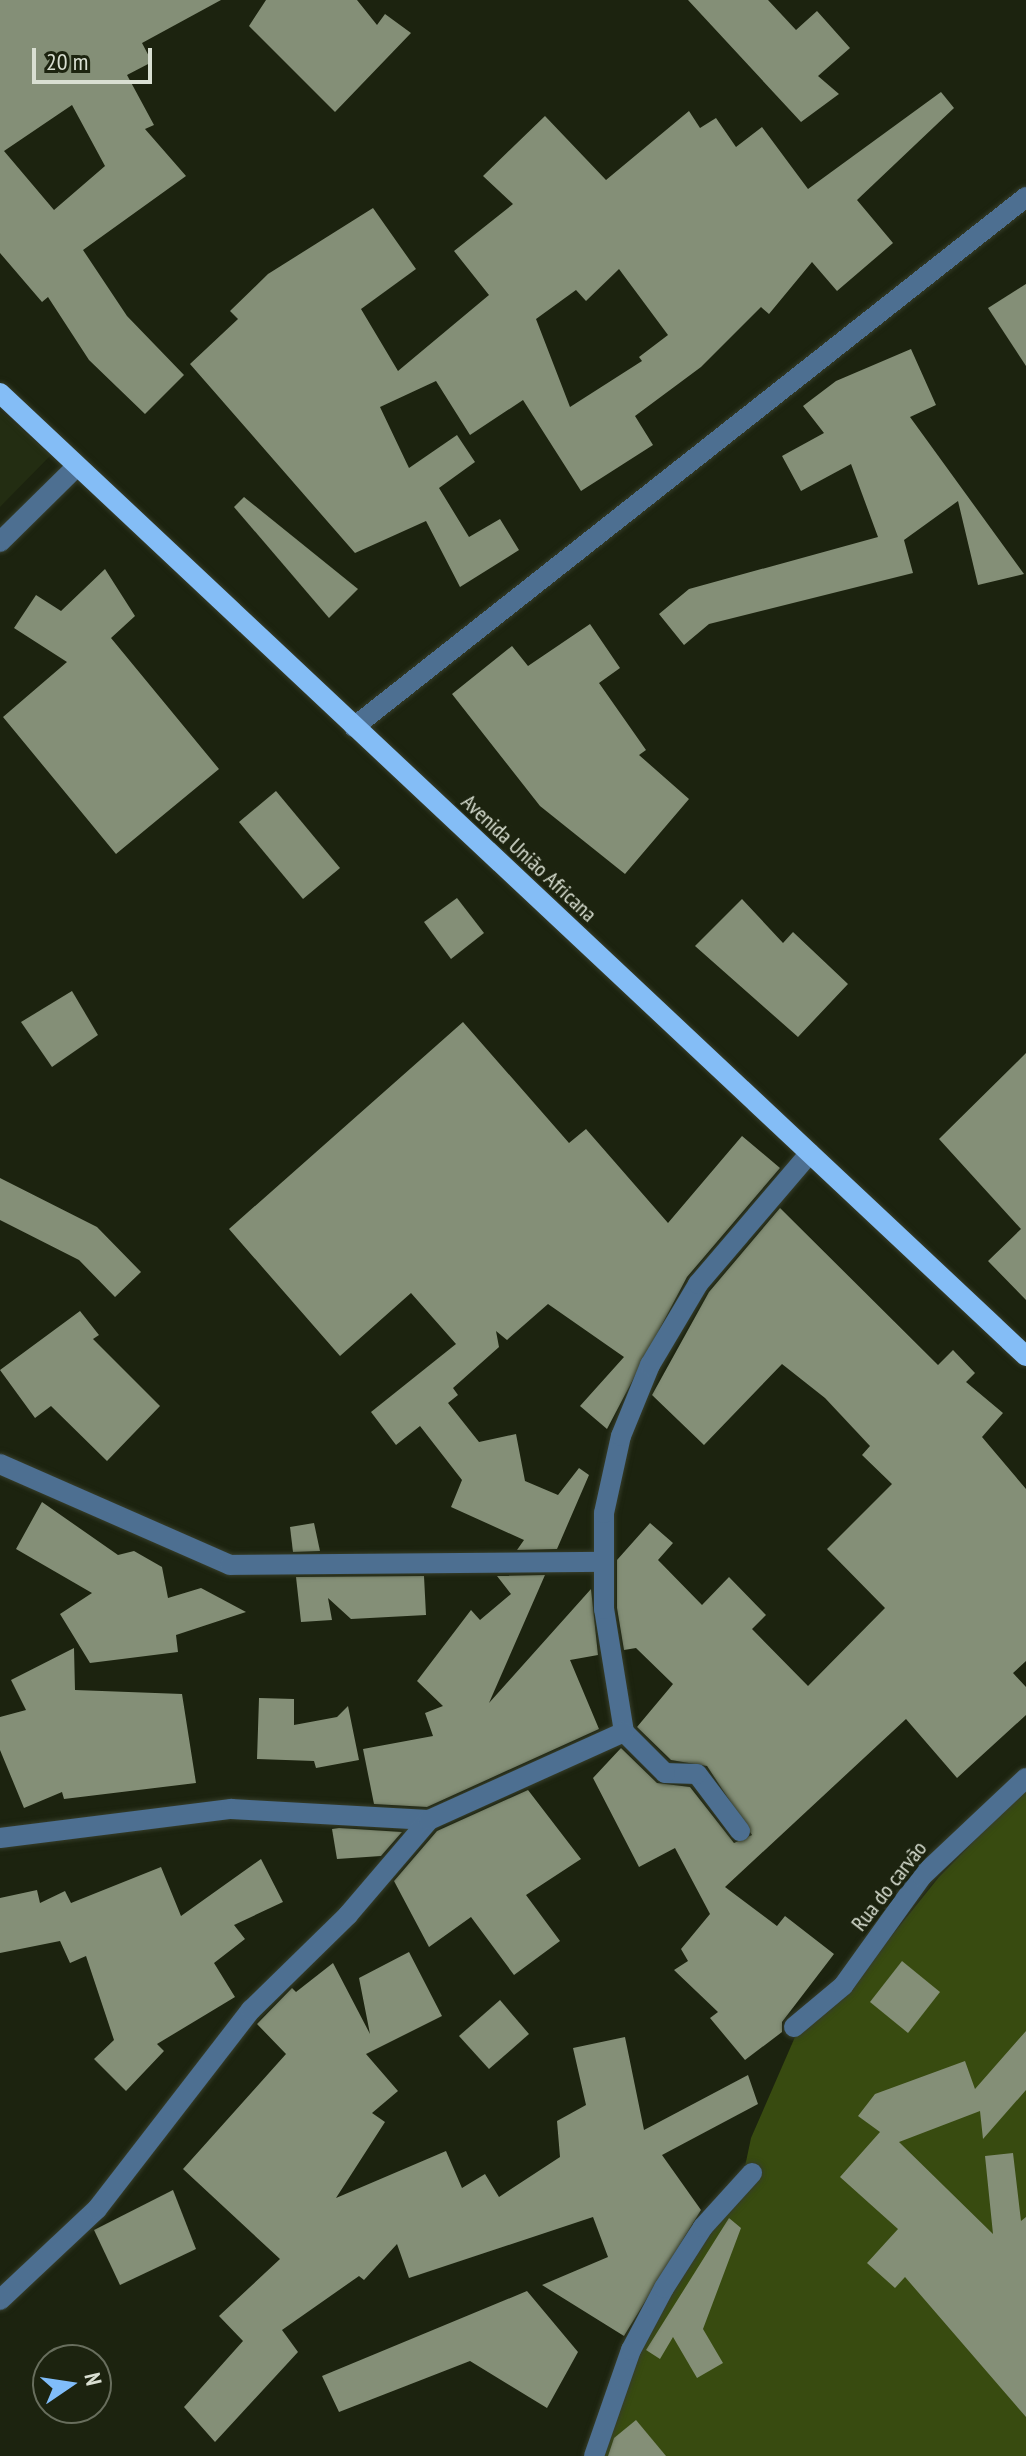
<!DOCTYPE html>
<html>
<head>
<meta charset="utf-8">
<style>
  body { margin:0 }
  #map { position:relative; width:1026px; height:2456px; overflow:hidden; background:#1c230f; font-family:"PT Sans Narrow",sans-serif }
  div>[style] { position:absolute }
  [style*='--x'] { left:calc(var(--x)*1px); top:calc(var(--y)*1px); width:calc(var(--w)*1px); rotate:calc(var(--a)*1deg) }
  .built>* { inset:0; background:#232d12 }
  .green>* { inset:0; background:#384b10 }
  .building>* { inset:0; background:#848f77 }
  .roads { filter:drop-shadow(0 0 2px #363d2a) drop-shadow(0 0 2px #363d2a) }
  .minor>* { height:20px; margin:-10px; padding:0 10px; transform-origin:10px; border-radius:10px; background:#4d6f91 }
  .major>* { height:20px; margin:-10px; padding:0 10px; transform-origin:10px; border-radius:10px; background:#84bdf6 }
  span { translate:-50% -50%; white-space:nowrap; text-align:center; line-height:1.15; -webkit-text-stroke:8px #1c230f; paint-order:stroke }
  .street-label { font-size:22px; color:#d9dfd2 }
  .north { position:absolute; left:32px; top:2344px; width:80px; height:80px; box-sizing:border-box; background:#1c230f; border:2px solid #686e5d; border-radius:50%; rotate:77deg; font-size:22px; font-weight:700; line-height:32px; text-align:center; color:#d9dfd2 }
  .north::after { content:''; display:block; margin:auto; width:28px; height:36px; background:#80bdfa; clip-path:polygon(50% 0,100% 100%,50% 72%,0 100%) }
  .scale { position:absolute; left:32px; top:48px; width:120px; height:36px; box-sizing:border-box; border:4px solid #d9dfd2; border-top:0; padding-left:10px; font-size:24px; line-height:28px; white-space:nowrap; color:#d9dfd2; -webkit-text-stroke:6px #1c230f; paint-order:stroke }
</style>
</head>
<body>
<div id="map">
  <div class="built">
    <div style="clip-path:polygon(0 411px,51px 455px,0 507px)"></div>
  </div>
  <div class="green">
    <div style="clip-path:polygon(1026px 1788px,1026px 2456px,584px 2456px,641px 2321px,743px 2176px,751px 2138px,795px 2037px,848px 1990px,939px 1877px)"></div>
  </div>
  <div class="building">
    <div style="clip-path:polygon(evenodd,0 0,221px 0,142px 43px,152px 62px,127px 75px,154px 125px,145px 129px,186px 176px,83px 250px,127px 316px,184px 375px,145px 414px,89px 360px,48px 297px,42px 302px,0 253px,0 0,72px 105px,105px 166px,54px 210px,4px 151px,72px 105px)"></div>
    <div style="clip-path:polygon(266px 0,357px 0,377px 25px,385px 14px,411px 33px,335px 112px,249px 26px)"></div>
    <div style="clip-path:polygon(688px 0,768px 0,796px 30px,817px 11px,850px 48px,818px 76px,839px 94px,801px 122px)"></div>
    <div style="clip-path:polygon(evenodd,941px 92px,954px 108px,857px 200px,893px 243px,837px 291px,812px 262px,769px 314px,761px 307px,701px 367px,635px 416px,653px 445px,581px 491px,523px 400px,470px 435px,436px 381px,380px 407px,409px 468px,457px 435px,475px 462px,439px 488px,469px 537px,500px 519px,519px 550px,460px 587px,426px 521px,355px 553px,190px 364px,238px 319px,230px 311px,268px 274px,373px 208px,416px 269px,361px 309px,398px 371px,489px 295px,454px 251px,513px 204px,483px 176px,545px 116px,606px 180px,689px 111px,700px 128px,716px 118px,736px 147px,762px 127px,808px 189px,941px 92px,619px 269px,668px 335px,639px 357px,642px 361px,570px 407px,536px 319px,576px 290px,586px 301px,619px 269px)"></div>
    <div style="clip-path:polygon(1026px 284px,1026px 366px,988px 308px)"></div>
    <div style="clip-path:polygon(911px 349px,936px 405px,910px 417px,1024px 574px,978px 585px,958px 501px,904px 540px,913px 573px,709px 624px,684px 645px,659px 614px,689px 589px,878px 537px,851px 464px,801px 491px,782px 456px,824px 433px,803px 406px,836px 381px)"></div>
    <div style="clip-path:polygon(244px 497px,358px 589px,329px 618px,234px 507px)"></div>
    <div style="clip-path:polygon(105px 569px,135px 616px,111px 638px,219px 769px,116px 854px,3px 717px,67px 662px,14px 628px,36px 595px,61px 611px)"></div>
    <div style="clip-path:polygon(590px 624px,620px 668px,599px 683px,646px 750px,639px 755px,689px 799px,625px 874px,540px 806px,452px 694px,512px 646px,528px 666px)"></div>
    <div style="clip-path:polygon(276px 791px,340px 868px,303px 899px,239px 822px)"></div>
    <div style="clip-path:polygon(457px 898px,484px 933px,451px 959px,424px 922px)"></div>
    <div style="clip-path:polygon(742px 899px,783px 943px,793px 932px,848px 984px,798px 1037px,695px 946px)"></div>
    <div style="clip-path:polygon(72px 991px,98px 1035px,52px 1067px,21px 1022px)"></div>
    <div style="clip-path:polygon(463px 1022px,569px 1143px,586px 1129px,668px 1223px,742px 1136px,780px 1168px,687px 1277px,607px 1429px,580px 1406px,624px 1357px,548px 1304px,507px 1340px,496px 1331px,499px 1347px,453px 1388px,458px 1395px,448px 1403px,479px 1442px,516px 1434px,525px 1481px,558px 1495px,579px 1468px,589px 1475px,557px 1549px,517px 1550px,524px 1540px,451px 1507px,462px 1480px,420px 1426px,396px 1445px,371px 1412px,456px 1344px,411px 1293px,340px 1356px,229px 1229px)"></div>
    <div style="clip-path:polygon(1026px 1053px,1026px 1300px,988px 1261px,1021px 1229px,939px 1139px)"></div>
    <div style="clip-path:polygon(0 1178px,97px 1227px,141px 1272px,115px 1297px,79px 1260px,0 1220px)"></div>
    <div style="clip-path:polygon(780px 1208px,938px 1365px,953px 1350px,975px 1373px,966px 1382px,1003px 1413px,982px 1437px,1026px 1489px,1026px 1661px,1013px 1673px,1026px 1687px,1026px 1715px,957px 1778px,906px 1719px,725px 1887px,777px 1926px,785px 1916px,834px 1954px,782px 2022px,782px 2032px,745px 2060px,710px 2018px,718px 2012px,674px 1970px,688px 1961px,681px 1949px,710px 1914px,675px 1848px,639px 1867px,593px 1778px,621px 1748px,657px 1783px,690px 1787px,734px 1843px,752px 1835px,707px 1766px,671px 1760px,637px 1727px,673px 1684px,636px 1648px,624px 1650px,617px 1608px,617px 1560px,650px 1523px,673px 1543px,658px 1560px,702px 1605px,729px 1577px,766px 1615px,752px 1629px,808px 1686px,885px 1608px,827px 1549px,892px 1484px,862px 1455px,870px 1446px,825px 1398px,782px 1364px,704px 1445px,652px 1395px,709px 1292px)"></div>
    <div style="clip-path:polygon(80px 1311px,99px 1335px,93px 1339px,160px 1406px,107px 1461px,51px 1406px,35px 1418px,0 1370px)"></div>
    <div style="clip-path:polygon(42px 1502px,118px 1555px,134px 1551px,162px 1567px,168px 1598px,201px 1588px,246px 1612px,176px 1635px,178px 1652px,90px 1663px,60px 1614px,92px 1593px,16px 1549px)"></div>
    <div style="clip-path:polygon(314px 1523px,320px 1551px,293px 1552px,290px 1527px)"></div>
    <div style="clip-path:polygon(545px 1575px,489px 1703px,591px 1589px,598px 1655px,570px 1660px,599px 1729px,427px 1807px,374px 1804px,363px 1749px,433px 1736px,425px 1713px,443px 1706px,417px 1681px,471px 1610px,480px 1620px,511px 1594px,497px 1576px)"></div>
    <div style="clip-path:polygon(424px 1576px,426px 1615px,351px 1619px,328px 1598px,332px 1620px,301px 1622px,296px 1577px)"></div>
    <div style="clip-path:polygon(74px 1648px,75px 1690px,182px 1694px,196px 1783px,64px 1799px,62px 1792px,24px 1808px,0 1750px,0 1717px,26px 1710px,11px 1680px)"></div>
    <div style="clip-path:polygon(259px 1698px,294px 1699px,294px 1725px,337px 1717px,348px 1706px,359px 1760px,316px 1768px,314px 1761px,257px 1759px)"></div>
    <div style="clip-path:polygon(528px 1790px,581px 1859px,526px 1895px,560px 1941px,514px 1975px,471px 1917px,429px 1947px,394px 1881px,437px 1831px)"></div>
    <div style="clip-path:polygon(332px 1829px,339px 1828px,402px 1832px,381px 1856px,337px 1859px)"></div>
    <div style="clip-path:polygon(261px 1859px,283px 1902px,234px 1925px,245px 1939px,214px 1963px,235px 1997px,157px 2044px,164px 2051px,126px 2091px,94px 2059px,114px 2040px,86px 1956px,70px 1963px,60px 1941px,0 1953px,0 1898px,37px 1890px,40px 1903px,65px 1891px,71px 1903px,161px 1867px,181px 1916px)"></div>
    <div style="clip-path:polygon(409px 1952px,442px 2016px,366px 2054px,398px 2091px,372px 2113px,385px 2122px,336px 2198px,446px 2151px,462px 2188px,485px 2174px,499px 2197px,560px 2157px,557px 2121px,586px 2105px,573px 2048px,625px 2037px,644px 2130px,748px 2075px,758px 2104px,662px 2155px,701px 2210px,624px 2336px,542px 2285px,608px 2257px,593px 2217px,409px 2278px,397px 2244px,364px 2280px,359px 2276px,282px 2330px,298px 2352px,215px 2442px,184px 2407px,243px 2341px,219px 2316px,280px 2259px,183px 2169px,286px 2054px,257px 2024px,292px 1988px,296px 1992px,333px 1963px,370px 2034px,359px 1978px)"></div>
    <div style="clip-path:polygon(902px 1961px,940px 1992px,908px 2033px,870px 2002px)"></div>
    <div style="clip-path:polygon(500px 2000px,529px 2034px,489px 2069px,459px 2036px)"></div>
    <div style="clip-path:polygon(1026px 2031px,1026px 2090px,983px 2139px,980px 2111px,899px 2142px,993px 2234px,985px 2156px,1013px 2153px,1021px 2221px,1026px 2217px,1026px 2417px,905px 2277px,895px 2288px,867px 2263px,898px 2229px,840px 2177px,880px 2132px,858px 2116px,875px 2094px,965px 2061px,975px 2089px)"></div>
    <div style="clip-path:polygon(173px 2190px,196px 2249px,120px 2285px,94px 2230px)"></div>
    <div style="clip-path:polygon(729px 2218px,741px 2228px,703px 2329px,723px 2363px,697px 2378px,673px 2337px,660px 2359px,646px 2350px)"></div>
    <div style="clip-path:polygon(527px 2291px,578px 2352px,547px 2408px,470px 2361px,339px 2412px,322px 2376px)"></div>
    <div style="clip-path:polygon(636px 2420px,666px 2456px,608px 2456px,614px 2438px)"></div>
  </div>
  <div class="roads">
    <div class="minor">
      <div style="--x:0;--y:542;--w:107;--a:-44.6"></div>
      <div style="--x:354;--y:727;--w:856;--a:-38.26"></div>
      <div style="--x:0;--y:1464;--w:251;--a:23.7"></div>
      <div style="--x:230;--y:1565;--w:370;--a:-0.5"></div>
      <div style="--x:740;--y:1831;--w:71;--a:-127"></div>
      <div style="--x:697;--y:1774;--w:32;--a:-178"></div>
      <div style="--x:665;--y:1773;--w:58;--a:-135"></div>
      <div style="--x:624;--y:1732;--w:125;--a:-99.2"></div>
      <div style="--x:604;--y:1609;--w:96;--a:-90"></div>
      <div style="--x:604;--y:1513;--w:79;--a:-77.6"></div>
      <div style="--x:621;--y:1436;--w:77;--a:-67.8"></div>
      <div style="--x:650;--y:1365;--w:94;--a:-59.3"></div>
      <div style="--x:698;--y:1284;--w:172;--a:-49.5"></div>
      <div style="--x:0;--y:1838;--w:233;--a:-7.2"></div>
      <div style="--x:231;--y:1809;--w:198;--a:3.2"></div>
      <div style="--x:794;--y:2027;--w:64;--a:-39.9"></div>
      <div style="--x:843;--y:1986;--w:135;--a:-54.3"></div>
      <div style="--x:922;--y:1876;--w:143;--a:-43.3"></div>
      <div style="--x:0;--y:2300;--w:133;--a:-43.2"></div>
      <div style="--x:97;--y:2209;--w:252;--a:-52.3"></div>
      <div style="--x:251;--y:2010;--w:136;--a:-44.4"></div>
      <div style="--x:348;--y:1915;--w:125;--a:-49.5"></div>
      <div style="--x:429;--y:1820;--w:214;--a:-24.3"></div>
      <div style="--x:594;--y:2456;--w:112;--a:-70.8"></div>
      <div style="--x:631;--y:2350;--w:70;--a:-62"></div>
      <div style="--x:664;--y:2288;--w:72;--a:-57.4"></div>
      <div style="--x:703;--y:2227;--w:73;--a:-47.8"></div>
    </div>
    <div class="major">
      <div style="--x:0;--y:393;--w:1407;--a:43.19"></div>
    </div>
  </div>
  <div class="street-label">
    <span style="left:529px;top:858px;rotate:43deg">Avenida União Africana</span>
    <span style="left:889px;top:1886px;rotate:-52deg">Rua do carvão</span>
  </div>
  <div class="north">N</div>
  <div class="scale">20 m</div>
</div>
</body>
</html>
